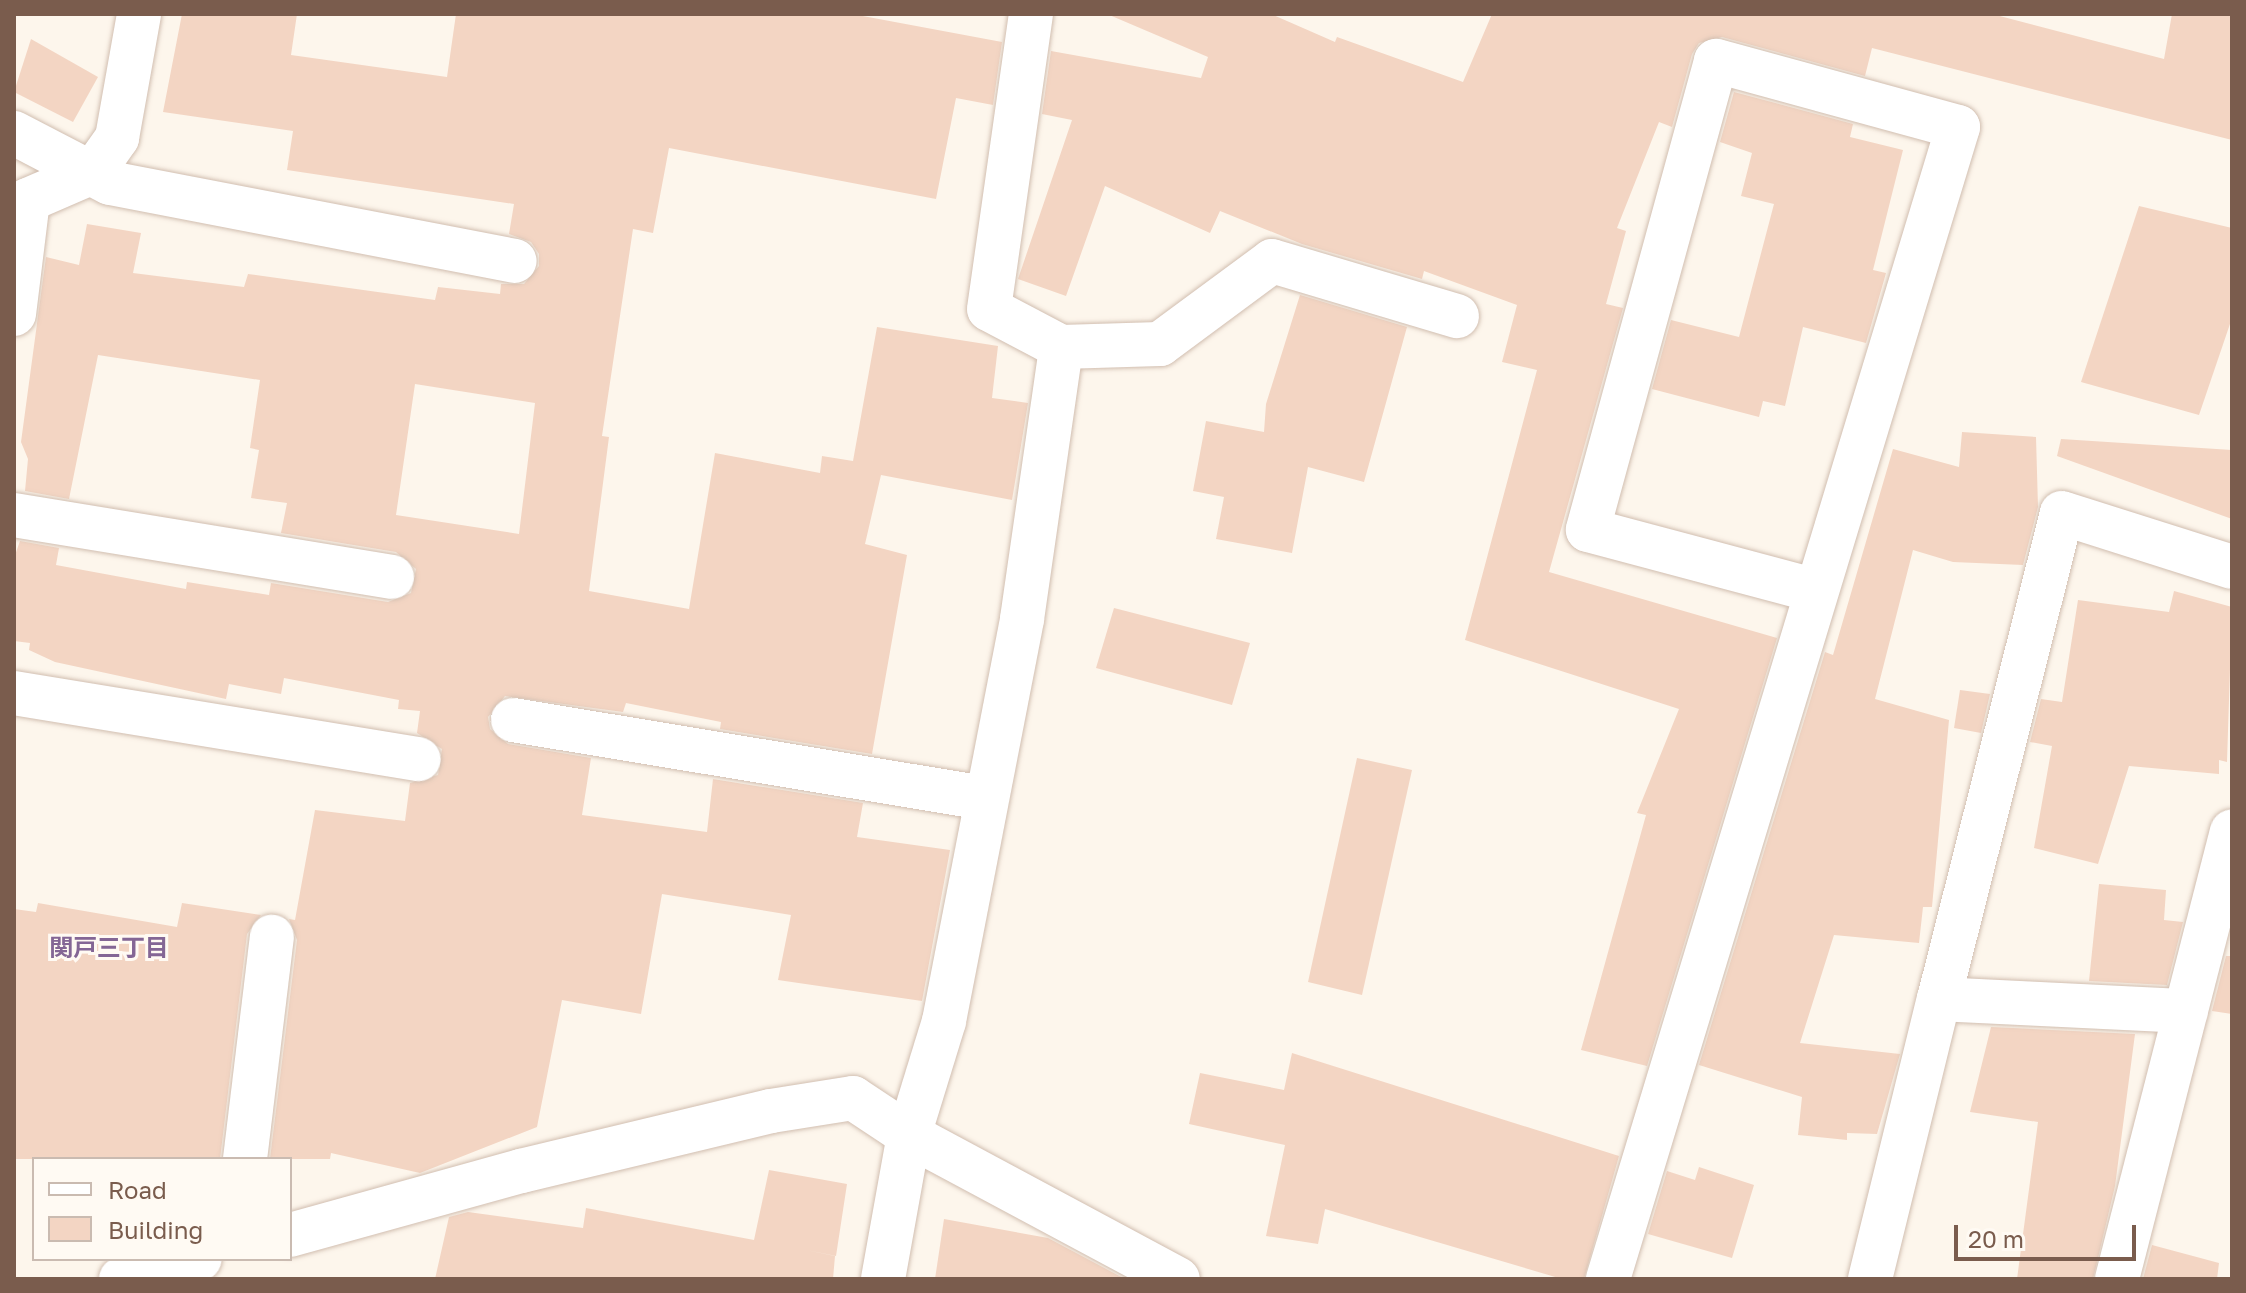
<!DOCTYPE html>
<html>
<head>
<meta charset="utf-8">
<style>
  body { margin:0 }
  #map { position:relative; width:2246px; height:1293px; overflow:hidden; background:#fdf6ec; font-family:"Golos Text","Noto Sans JP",sans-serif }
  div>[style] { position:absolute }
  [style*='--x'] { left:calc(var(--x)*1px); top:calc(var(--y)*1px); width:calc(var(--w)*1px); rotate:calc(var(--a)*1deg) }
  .building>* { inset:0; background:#f3d5c3 }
  .roads { filter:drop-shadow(0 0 2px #d1beb0) drop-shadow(0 0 2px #d1beb0) }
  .street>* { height:44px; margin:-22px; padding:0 22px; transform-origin:22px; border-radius:22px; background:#fff }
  span { translate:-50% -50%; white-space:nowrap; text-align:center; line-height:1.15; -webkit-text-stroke:6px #fffaf3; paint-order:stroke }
  .neighbourhood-label { font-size:24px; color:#846695; font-weight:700 }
  .frame { position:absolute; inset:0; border:16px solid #7a5c4d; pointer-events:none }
  .legend { position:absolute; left:32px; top:1157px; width:260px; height:104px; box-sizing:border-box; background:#fffaf3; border:2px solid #cabbb1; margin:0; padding:10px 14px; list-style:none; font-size:24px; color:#7a5c4d }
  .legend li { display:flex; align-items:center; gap:16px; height:40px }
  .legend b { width:40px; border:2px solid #cabbb1 }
  .scale { position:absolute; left:1954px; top:1225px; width:182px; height:36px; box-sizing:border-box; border:4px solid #7a5c4d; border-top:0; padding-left:10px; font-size:24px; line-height:28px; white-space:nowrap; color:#7a5c4d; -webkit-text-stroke:6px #fffaf3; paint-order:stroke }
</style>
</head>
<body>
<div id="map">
  <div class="building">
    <div style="clip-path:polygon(evenodd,182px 14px,297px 14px,291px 55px,447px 77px,456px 14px,852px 14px,1002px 42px,993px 105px,956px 98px,936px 199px,669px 148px,653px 233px,633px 229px,602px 436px,609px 437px,589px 591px,689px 609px,715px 453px,820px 473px,822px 456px,853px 461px,877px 327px,998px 346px,992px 398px,1028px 403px,1012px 500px,881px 475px,865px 544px,907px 555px,872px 754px,720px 729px,721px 722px,626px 703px,623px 712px,505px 696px,488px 717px,490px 729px,508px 744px,591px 758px,582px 815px,707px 832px,713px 779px,863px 803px,857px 837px,950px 850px,922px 1001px,778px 980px,791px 915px,662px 894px,641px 1014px,562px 1000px,537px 1127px,420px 1173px,331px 1153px,330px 1159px,270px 1159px,297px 940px,289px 919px,295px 920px,315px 810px,405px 821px,410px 783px,438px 775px,442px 749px,417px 733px,420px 711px,398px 709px,399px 700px,284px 678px,281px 694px,229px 684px,226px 699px,55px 662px,29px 650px,30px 643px,14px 641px,14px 558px,20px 541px,59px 548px,56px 565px,186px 589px,187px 582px,269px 595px,271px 583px,388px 602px,411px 593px,416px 569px,396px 552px,281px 533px,287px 503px,251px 498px,259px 450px,250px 448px,260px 380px,98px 355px,69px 499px,25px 491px,28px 459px,21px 442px,46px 257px,79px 265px,87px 224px,141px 233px,133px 273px,244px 287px,248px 274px,435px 300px,438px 287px,500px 294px,501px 284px,524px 284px,539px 266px,539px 254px,531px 242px,509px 234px,514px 204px,287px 170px,293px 131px,163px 112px,182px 14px,415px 384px,535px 403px,519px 534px,396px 515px,415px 384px)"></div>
    <div style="clip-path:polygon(1107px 14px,1271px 14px,1335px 42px,1337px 37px,1463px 82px,1492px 14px,1992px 14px,2164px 59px,2172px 14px,2232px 14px,2232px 140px,1872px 48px,1865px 76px,1722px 37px,1699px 43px,1692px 54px,1672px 127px,1659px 122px,1617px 228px,1626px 231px,1606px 304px,1623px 308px,1549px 572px,1777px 638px,1647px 1066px,1581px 1050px,1646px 815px,1637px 813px,1679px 709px,1465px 640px,1537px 370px,1502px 362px,1517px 305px,1424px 271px,1422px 279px,1302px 244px,1220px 211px,1210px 233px,1105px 186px,1066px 296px,1018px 279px,1072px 120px,1042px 114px,1051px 51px,1201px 78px,1208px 57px)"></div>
    <div style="clip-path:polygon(31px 39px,98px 77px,73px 122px,14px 92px)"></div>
    <div style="clip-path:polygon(1734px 92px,1853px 124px,1850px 137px,1903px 150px,1873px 270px,1886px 273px,1866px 343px,1803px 327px,1785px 406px,1763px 401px,1759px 417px,1652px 389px,1671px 320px,1739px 337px,1774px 204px,1741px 196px,1752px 153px,1720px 142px)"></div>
    <div style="clip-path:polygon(2139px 206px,2232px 228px,2232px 318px,2199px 415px,2081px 382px)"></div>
    <div style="clip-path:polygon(1300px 295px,1407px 327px,1364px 482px,1308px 467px,1292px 553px,1216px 539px,1224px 497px,1193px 491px,1206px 421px,1264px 432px,1266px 404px)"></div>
    <div style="clip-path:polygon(1962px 432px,2036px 437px,2038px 507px,2023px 565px,1953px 562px,1913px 550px,1875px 699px,1949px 720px,1932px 907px,1923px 907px,1919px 943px,1834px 935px,1800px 1043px,1900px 1054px,1877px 1134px,1847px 1133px,1847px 1140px,1798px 1135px,1802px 1097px,1699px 1065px,1825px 652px,1833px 655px,1893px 449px,1959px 467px)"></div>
    <div style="clip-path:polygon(2061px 439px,2232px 450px,2232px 519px,2057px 456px)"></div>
    <div style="clip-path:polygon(2174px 591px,2232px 607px,2227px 762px,2219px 760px,2219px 774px,2129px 766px,2098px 864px,2034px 848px,2052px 746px,2030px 742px,2041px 699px,2062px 702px,2078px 600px,2169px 612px)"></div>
    <div style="clip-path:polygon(1114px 608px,1250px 643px,1232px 705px,1096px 668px)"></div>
    <div style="clip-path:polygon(1960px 690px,1990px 694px,1981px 733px,1954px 728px)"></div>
    <div style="clip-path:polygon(1357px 758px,1412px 770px,1362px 995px,1308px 982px)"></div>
    <div style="clip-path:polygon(2099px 884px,2166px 890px,2164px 920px,2183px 922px,2167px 985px,2089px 981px)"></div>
    <div style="clip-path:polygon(38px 903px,177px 927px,182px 903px,261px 915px,247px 934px,220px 1159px,14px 1159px,14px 909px,36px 912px)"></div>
    <div style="clip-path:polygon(2226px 956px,2232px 956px,2232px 1014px,2212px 1011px)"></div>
    <div style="clip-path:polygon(1991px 1027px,2135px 1034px,2115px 1186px,2093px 1279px,2017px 1279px,2038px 1122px,1970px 1112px)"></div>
    <div style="clip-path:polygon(1292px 1053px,1619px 1156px,1584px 1279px,1562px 1279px,1325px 1209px,1318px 1244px,1266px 1236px,1285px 1145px,1189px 1124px,1200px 1073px,1284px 1090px)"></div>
    <div style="clip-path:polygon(1699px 1167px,1754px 1185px,1732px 1258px,1648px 1234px,1667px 1171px,1695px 1180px)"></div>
    <div style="clip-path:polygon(769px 1170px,847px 1184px,836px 1256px,806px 1250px,835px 1256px,833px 1279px,435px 1279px,449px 1217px,468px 1212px,583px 1228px,586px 1208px,754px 1240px)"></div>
    <div style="clip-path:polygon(944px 1219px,1048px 1238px,1125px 1279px,935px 1279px)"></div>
    <div style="clip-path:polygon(2152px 1245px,2219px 1263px,2217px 1279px,2143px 1279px)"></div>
  </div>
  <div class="roads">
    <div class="street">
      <div style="--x:14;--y:133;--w:108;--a:27.5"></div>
      <div style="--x:110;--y:183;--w:412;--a:10.9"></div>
      <div style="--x:14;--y:314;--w:115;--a:-83"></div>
      <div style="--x:28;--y:200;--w:71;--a:-23.3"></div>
      <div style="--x:93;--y:172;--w:42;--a:-54.8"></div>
      <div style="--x:117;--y:138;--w:126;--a:-79.9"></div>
      <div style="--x:1061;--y:347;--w:99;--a:-1.7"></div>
      <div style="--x:1160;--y:344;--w:139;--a:-36.5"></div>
      <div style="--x:1272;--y:261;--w:193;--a:16.6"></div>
      <div style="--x:14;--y:515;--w:383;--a:9.3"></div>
      <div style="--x:14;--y:693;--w:410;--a:9.3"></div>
      <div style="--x:513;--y:720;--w:477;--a:9.4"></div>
      <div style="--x:1939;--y:999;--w:501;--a:-75.8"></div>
      <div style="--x:2062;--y:513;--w:178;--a:17.6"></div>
      <div style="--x:245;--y:1159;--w:224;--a:-83.1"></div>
      <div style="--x:290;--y:1235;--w:240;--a:-15.5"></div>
      <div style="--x:521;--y:1171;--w:257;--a:-13.5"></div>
      <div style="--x:771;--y:1111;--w:83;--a:-9"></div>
      <div style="--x:853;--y:1098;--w:67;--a:33.5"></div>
      <div style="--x:909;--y:1135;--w:305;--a:28.2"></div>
      <div style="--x:121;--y:1279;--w:81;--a:-14.2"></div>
      <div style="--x:883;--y:1279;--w:146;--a:-79.8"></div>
      <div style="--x:909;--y:1135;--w:119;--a:-72.9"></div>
      <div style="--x:944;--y:1021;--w:409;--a:-79"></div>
      <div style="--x:1022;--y:619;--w:275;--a:-81.8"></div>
      <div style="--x:1061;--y:347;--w:81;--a:-152.2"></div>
      <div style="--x:989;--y:309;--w:298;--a:-81.9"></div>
      <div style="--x:1608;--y:1279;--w:1204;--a:-73.1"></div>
      <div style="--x:1958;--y:127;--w:251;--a:-164.7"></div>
      <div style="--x:1716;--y:61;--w:486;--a:105.3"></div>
      <div style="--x:1588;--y:530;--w:234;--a:14.9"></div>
      <div style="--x:1870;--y:1279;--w:288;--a:-76.2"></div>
      <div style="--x:1939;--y:999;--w:247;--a:2.8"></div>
      <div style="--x:2117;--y:1279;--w:462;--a:-75.6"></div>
    </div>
  </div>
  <div class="neighbourhood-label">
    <span style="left:109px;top:947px">関戸三丁目</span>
  </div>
  <div class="frame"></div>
  <ul class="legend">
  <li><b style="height:10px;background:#fff"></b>Road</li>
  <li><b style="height:22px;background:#f3d5c3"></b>Building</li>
  </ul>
  <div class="scale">20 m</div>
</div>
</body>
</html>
